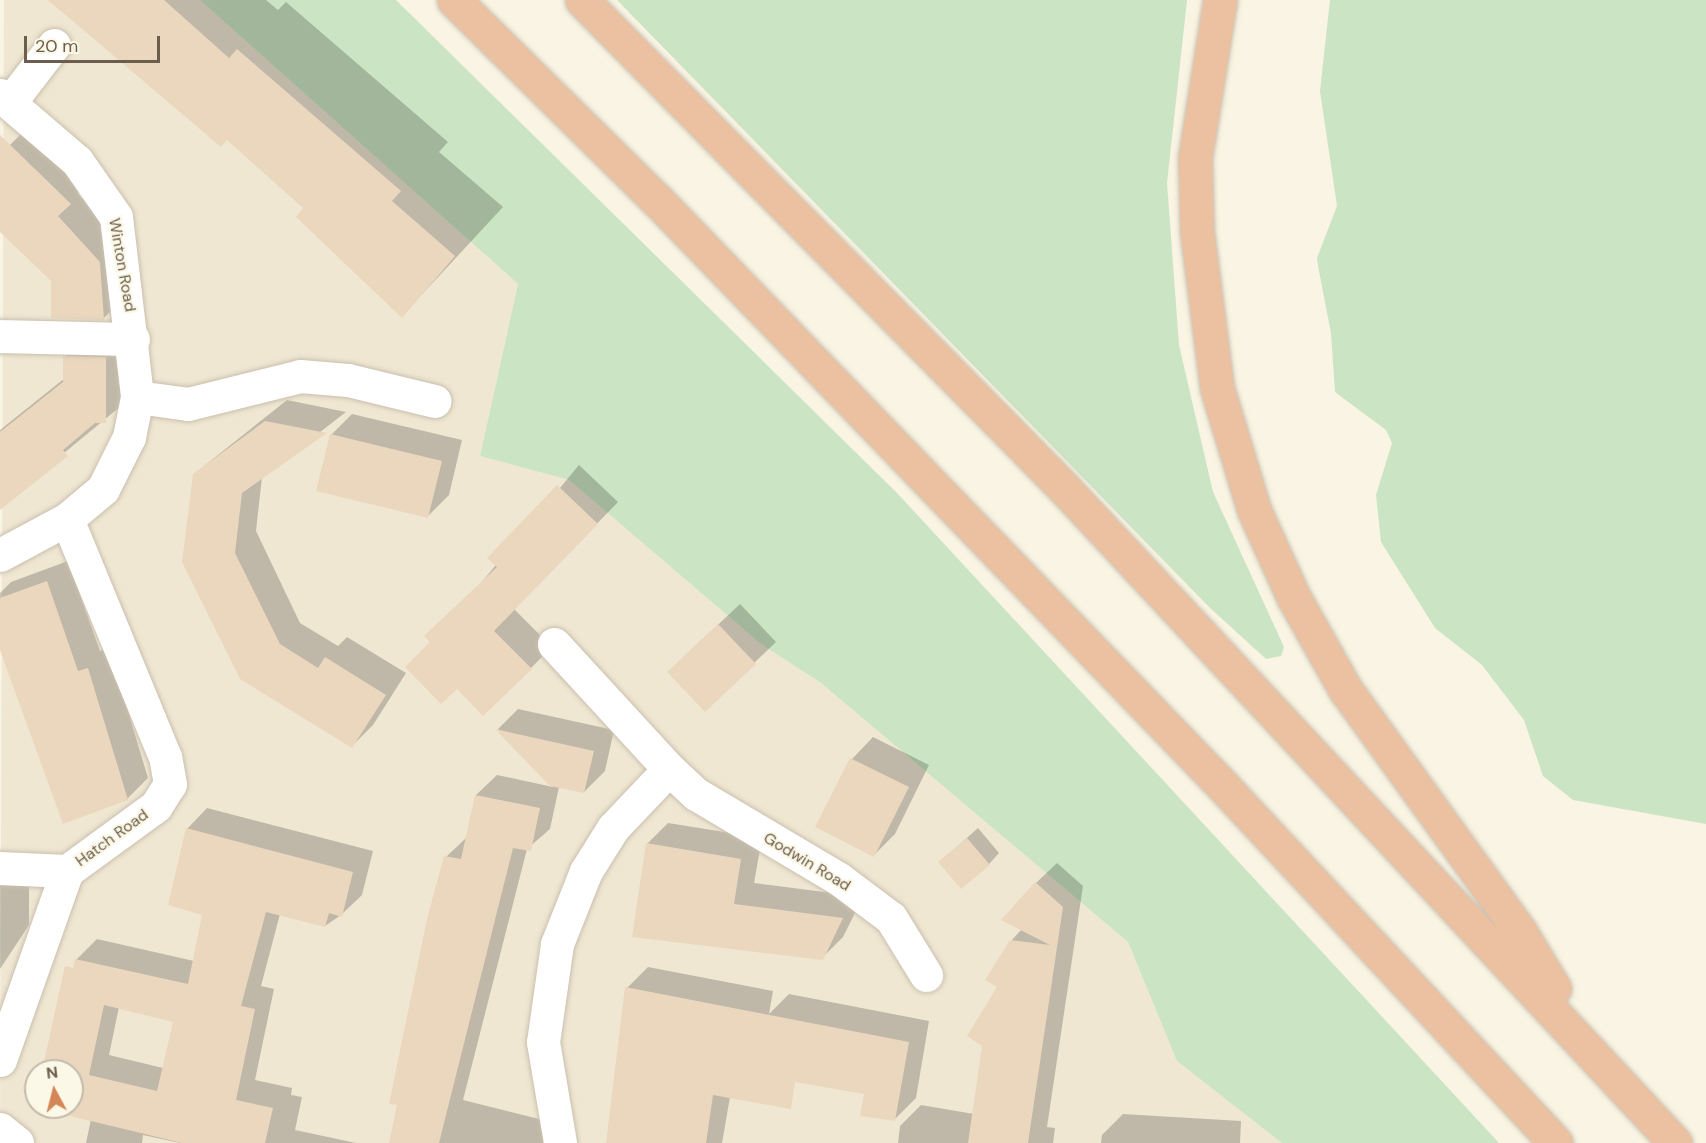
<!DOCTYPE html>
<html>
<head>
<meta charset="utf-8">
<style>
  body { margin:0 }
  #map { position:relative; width:1706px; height:1143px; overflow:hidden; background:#f9f4e3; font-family:"DM Sans",sans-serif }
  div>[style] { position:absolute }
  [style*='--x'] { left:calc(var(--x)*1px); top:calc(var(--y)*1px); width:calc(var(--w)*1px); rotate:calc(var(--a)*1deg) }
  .residential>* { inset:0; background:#efe7d2 }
  .green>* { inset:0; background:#cbe4c3 }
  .shadow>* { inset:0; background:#0003 }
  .building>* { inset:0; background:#ebd7be }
  .roads { filter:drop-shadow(0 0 2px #cabfae) drop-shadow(0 0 2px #cabfae) }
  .minor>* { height:33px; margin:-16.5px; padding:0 16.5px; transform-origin:16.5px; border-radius:16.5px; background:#fff }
  .highway>* { height:33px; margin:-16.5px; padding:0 16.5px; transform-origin:16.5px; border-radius:16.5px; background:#ecc1a1 }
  span { translate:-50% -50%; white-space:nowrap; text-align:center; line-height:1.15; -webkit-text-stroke:4.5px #fcf8e8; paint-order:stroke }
  .street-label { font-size:16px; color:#6d5d4c }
  .north { position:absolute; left:24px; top:1059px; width:60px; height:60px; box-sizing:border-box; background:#fcf8e8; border:2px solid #c3baaa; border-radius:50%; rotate:353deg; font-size:16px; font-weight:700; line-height:24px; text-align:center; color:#6d5d4c }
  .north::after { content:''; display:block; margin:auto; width:21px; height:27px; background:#d48756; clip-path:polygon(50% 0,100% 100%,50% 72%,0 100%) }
  .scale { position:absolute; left:24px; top:36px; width:136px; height:27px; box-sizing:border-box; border:3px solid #6d5d4c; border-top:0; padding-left:8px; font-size:18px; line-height:21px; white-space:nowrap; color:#6d5d4c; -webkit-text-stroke:4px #fcf8e8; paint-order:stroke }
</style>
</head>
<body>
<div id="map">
  <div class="residential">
    <div style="clip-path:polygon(evenodd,4px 0,200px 0,518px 284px,480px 456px,569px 480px,761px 644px,821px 683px,1128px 942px,1177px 1061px,1282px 1143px,0 1143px,4px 0,36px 1071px,72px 1071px,72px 1107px,36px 1107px,36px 1071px)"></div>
  </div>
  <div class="green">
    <div style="clip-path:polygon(200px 0,396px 0,897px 493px,1499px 1143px,1282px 1143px,1177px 1061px,1128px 942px,821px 683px,761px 644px,569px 480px,480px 456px,518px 284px)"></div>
    <div style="clip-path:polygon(617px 0,1187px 0,1167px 183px,1179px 345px,1213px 492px,1284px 647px,1281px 656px,1266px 659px,1209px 607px)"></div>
    <div style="clip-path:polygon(1330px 0,1706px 0,1706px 824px,1573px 800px,1543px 776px,1524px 720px,1482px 665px,1435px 628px,1381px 542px,1376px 495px,1392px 443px,1386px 430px,1335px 392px,1331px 333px,1319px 271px,1317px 258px,1337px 206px,1320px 91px)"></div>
  </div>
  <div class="shadow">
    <div style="clip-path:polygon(67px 0,266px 0,278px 10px,286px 2px,448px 142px,439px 152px,503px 207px,402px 316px,306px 208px)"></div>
    <div style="clip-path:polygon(31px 124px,91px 182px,78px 194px,121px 241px,125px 297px,104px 318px,53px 281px,0 229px,0 155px)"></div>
    <div style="clip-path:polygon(86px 336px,127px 337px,127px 401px,0 506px,0 430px,65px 378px,65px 357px)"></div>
    <div style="clip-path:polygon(287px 400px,346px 412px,262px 477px,256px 531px,300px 623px,338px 646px,347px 637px,406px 673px,373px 725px,352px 746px,241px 678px,194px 474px)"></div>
    <div style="clip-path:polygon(352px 414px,462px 440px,449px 495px,428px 516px,331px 435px)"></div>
    <div style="clip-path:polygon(579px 465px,618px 502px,514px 609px,552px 647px,531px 668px,432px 642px)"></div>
    <div style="clip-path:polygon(68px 561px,100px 651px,109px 648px,148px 778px,127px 799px,0 645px,0 593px,11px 582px)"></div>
    <div style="clip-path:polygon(740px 604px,776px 642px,705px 710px,690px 651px)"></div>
    <div style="clip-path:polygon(518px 709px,614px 730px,605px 771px,584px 792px,559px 787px,550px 829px,527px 849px,463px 1100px,559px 1124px,554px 1143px,390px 1143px,446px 857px,467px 837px,476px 795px,497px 775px,553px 787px,498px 729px)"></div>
    <div style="clip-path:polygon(873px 737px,929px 765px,895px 834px,874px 855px,817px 827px,852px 759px)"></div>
    <div style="clip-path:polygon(evenodd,207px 808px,373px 851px,362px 895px,341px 915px,325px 926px,280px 914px,261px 986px,274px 989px,255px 1080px,292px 1088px,291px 1095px,302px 1097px,295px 1130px,356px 1143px,180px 1143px,143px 1135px,142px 1143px,86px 1143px,91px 1119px,39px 1107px,72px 1107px,72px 1071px,45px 1071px,77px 959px,97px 939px,194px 961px,203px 914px,187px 829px,207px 808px,119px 1007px,175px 1021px,163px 1068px,109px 1055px,119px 1007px)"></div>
    <div style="clip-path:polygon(668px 823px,762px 838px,754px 883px,863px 897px,843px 937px,822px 958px,634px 935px,647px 844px)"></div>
    <div style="clip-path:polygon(978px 828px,999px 853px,989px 864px,951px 852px)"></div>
    <div style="clip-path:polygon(0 863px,29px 866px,29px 925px,0 969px)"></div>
    <div style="clip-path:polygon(1057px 863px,1083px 886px,1047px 1127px,1055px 1128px,1053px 1143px,898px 1143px,900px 1126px,921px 1105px,974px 1114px,1011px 941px,1022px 929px,1036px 883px)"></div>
    <div style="clip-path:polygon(648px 967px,773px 991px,769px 1014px,789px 994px,929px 1021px,916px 1098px,894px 1120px,866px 1093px,770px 1076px,730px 1097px,722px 1143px,627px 1143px,627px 988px)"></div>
    <div style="clip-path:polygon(1123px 1114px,1241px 1121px,1240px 1143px,1101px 1143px,1102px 1135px)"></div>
  </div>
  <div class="building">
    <div style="clip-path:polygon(48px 0,164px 0,229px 58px,237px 49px,401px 191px,392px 201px,455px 256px,402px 318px,296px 217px,303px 208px,227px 140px,221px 147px)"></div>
    <div style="clip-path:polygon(0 135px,71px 204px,58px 216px,100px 262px,104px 320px,51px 318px,51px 281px,0 232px)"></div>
    <div style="clip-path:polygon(63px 356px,106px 357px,106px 423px,95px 423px,63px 450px,68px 456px,0 510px,0 432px,63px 382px)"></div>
    <div style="clip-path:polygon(265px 421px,327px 433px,242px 493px,235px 553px,280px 644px,318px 668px,325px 657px,386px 695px,352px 748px,240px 679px,182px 562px,193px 474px)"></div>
    <div style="clip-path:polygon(330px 434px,442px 461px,428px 518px,316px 491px)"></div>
    <div style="clip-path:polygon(557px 485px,598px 524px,494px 631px,532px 669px,483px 716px,457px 689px,441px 704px,405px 667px,430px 642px,424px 636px,497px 567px,487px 558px)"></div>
    <div style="clip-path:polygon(47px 581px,78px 671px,88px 668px,128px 800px,63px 824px,0 650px,0 598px)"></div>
    <div style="clip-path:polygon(718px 624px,756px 664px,705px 712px,667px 672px)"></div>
    <div style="clip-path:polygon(495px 729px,594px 751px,584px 793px,550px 786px)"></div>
    <div style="clip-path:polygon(850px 758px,909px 787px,874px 857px,815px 827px)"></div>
    <div style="clip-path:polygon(475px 795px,540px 808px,531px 851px,513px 848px,439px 1143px,389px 1143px,397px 1105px,389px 1104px,427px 919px,444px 856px,461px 859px)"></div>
    <div style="clip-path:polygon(evenodd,186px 828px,353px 872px,342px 917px,329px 913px,325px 927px,266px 912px,241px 1006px,255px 1009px,236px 1100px,273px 1108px,265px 1143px,182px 1143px,33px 1107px,36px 1096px,36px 1107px,72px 1107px,72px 1071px,42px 1071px,65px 966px,73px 968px,75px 959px,188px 984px,202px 915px,168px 905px,186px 828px,104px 1005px,173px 1022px,157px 1091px,89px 1075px,104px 1005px)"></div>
    <div style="clip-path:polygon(967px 838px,990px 865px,961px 889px,938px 862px)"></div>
    <div style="clip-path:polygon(646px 843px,741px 859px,734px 904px,843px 918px,823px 960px,632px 937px)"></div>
    <div style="clip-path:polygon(1035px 882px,1063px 907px,1028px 1143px,968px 1143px,982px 1046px,967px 1036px,997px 987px,985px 980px,1010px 940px,1050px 945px,1001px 920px)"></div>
    <div style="clip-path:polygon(625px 987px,909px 1042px,895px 1121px,860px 1116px,864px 1094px,795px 1082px,791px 1109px,713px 1095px,706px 1143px,606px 1143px)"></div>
  </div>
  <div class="roads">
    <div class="minor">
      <div style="--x:0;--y:95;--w:101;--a:40.6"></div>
      <div style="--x:77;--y:161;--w:68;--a:55.1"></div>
      <div style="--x:116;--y:217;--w:181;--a:83.3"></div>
      <div style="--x:137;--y:397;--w:41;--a:101.3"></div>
      <div style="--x:129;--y:437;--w:58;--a:116.6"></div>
      <div style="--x:103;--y:489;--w:47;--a:140.2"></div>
      <div style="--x:67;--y:519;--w:76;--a:151.8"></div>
      <div style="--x:10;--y:102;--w:72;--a:-52.3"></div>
      <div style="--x:0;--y:336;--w:133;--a:1.3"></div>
      <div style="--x:137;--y:397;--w:51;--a:7.8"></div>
      <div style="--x:188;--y:404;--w:115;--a:-14"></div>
      <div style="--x:300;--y:376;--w:48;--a:4.8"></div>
      <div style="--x:348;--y:380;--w:89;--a:13.6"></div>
      <div style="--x:554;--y:644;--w:170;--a:47.4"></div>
      <div style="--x:669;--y:769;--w:81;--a:133.5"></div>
      <div style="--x:613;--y:828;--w:51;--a:122.1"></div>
      <div style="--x:586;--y:871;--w:79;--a:111.7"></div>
      <div style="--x:557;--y:944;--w:99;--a:98.1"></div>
      <div style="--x:543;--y:1042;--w:102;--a:80.4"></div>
      <div style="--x:669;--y:769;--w:37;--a:43"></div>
      <div style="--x:696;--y:794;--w:166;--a:30.7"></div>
      <div style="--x:839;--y:879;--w:65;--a:36.9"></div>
      <div style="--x:891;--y:918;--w:67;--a:58.4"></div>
      <div style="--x:0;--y:868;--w:67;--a:2.6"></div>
      <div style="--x:0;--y:1060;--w:201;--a:-70.5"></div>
      <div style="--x:67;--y:871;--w:110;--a:-36.1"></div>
      <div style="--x:156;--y:806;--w:26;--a:-58"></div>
      <div style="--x:170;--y:784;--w:27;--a:-100"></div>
      <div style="--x:165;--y:757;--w:257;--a:-112.4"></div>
      <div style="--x:0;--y:1129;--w:22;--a:39"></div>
    </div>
    <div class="highway">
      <div style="--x:454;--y:0;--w:286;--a:44.6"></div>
      <div style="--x:658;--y:201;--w:813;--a:46"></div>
      <div style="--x:1223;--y:786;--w:488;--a:47"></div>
      <div style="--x:582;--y:0;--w:686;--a:45.35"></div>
      <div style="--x:1064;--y:488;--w:896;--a:46.99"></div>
      <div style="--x:1220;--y:0;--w:160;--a:99"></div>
      <div style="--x:1195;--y:158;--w:74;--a:88.5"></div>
      <div style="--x:1197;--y:232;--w:157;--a:82.7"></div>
      <div style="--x:1217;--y:388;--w:127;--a:73.1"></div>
      <div style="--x:1254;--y:510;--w:97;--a:65.6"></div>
      <div style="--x:1294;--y:598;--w:104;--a:60.7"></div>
      <div style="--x:1345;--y:689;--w:299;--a:54.2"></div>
      <div style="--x:1520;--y:932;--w:66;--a:58.7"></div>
    </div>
  </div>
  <div class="street-label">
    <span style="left:122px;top:265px;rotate:80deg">Winton Road</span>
    <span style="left:112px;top:838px;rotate:-36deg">Hatch Road</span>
    <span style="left:807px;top:862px;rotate:31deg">Godwin Road</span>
  </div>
  <div class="north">N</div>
  <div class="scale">20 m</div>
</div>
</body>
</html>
